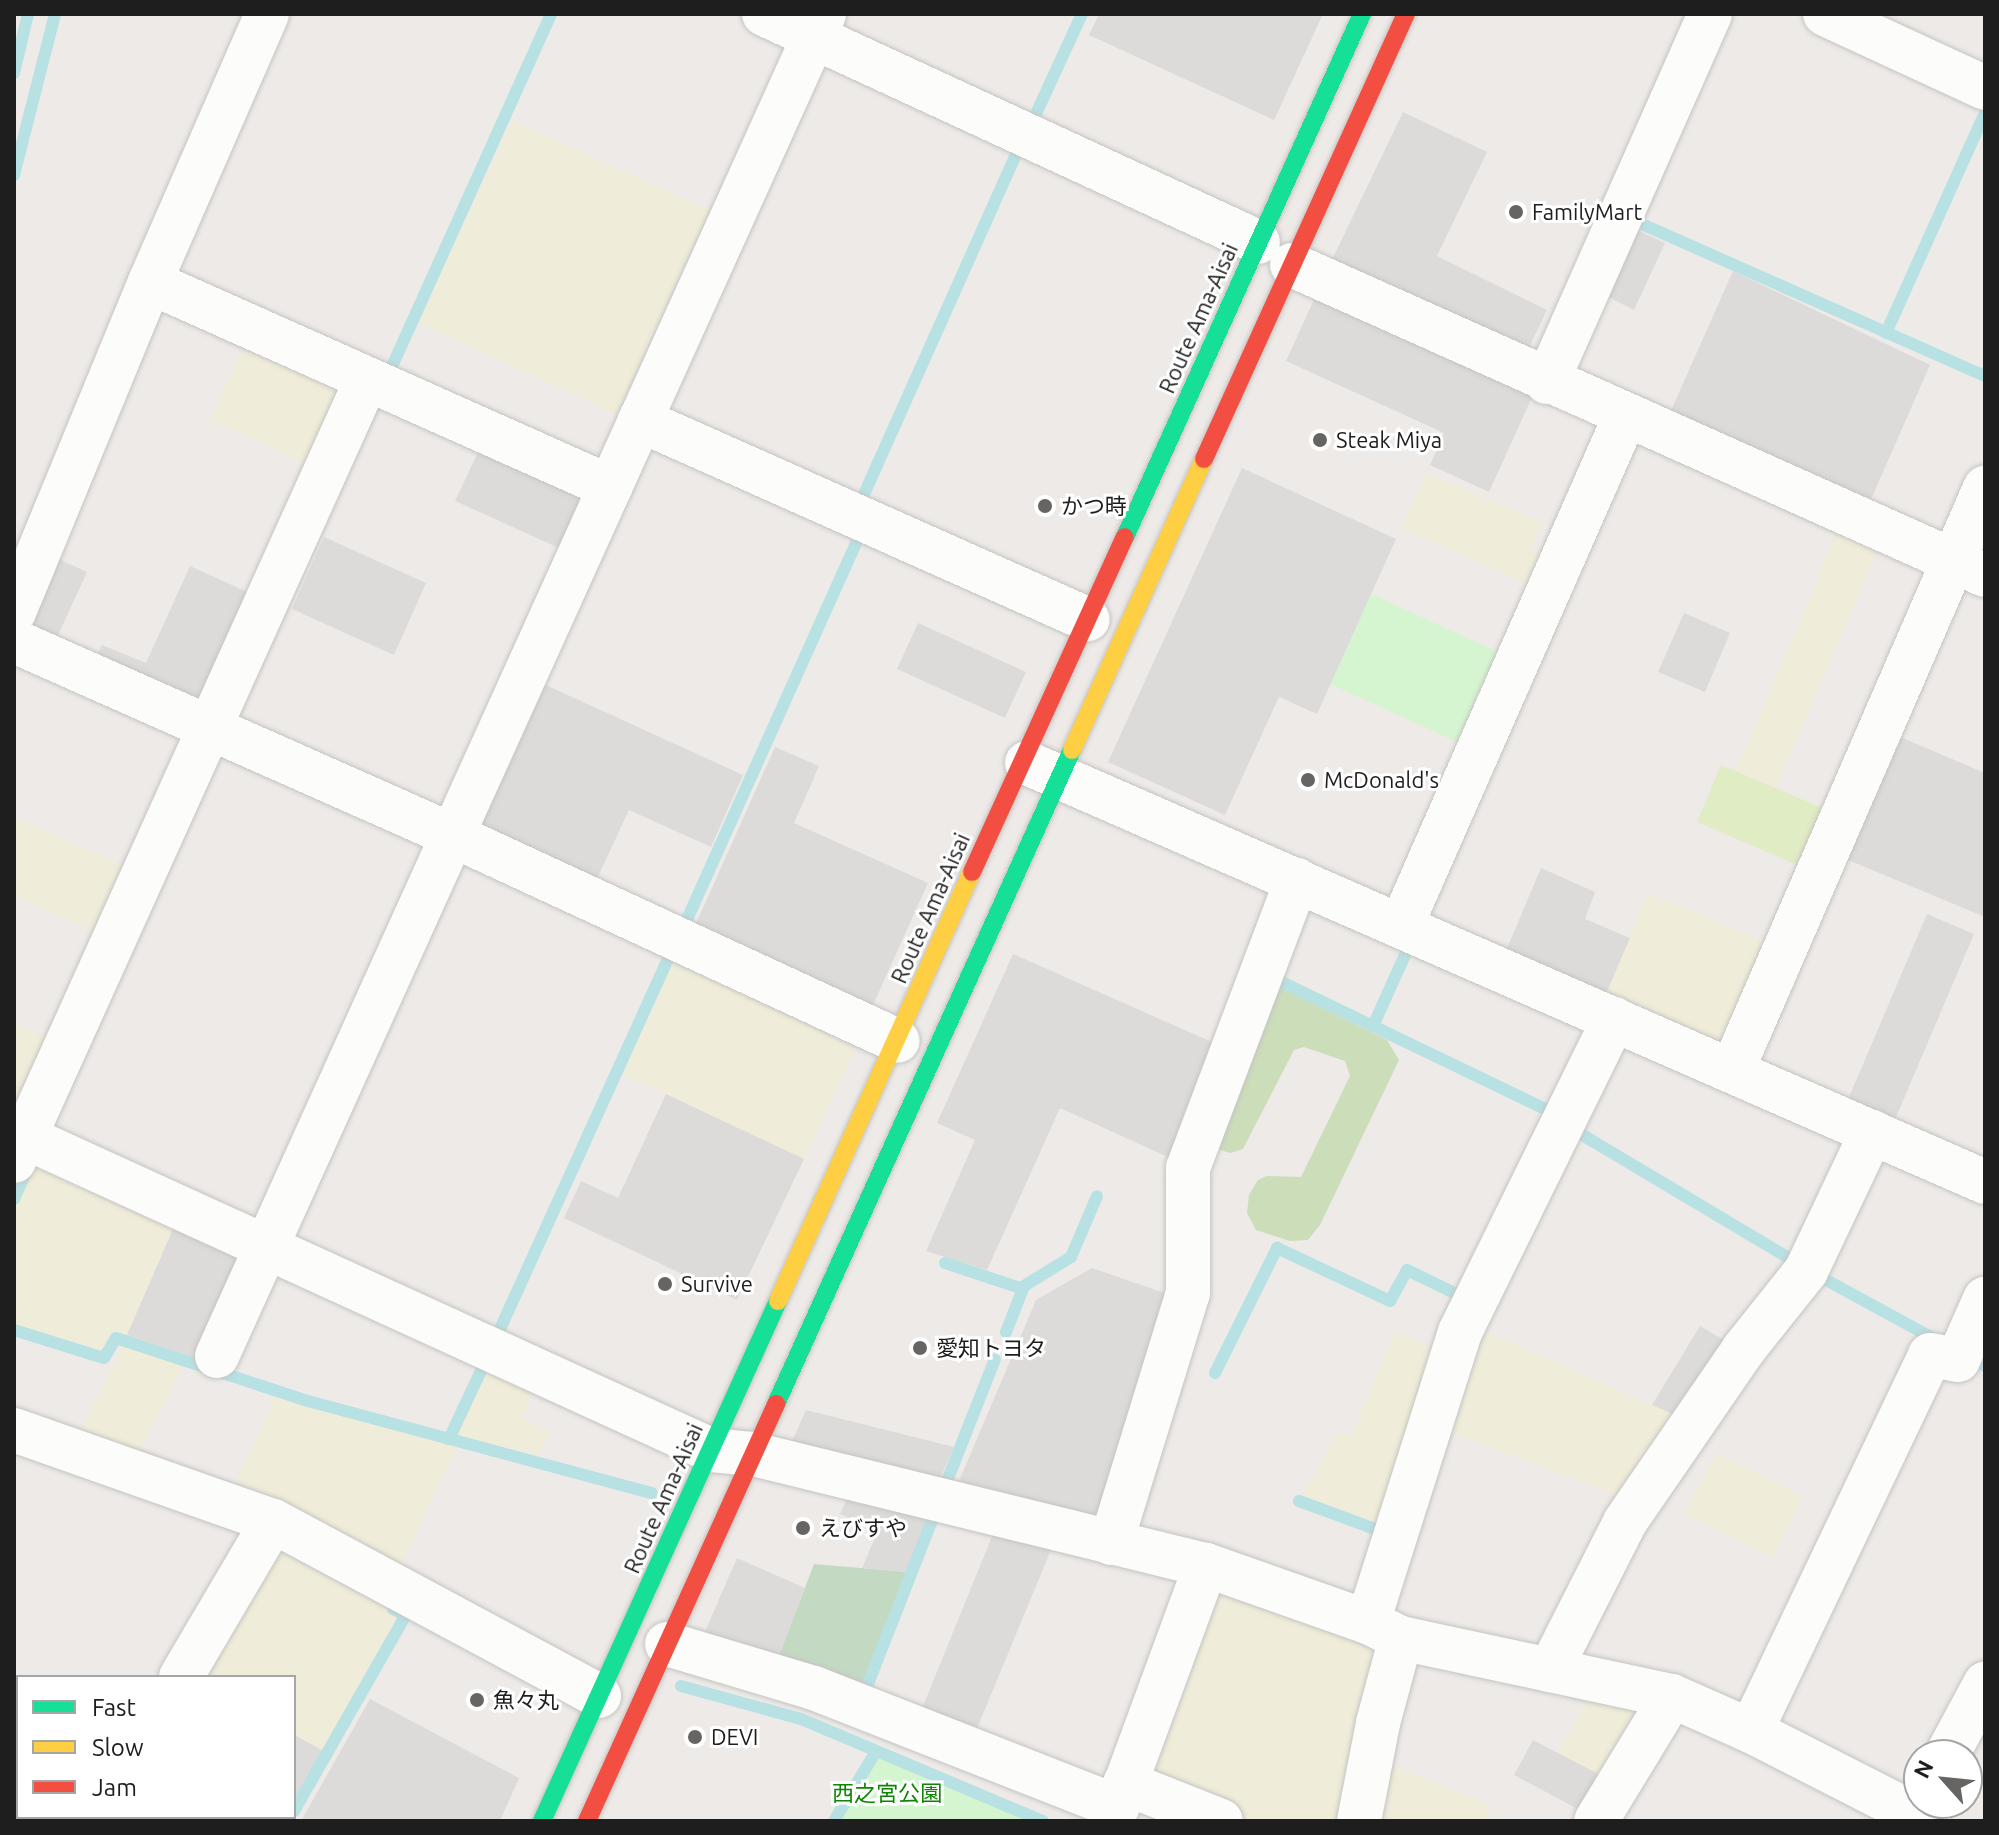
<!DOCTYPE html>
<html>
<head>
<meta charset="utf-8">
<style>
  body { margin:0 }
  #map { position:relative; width:1999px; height:1835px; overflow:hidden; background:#edeae7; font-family:Ubuntu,"Noto Sans JP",sans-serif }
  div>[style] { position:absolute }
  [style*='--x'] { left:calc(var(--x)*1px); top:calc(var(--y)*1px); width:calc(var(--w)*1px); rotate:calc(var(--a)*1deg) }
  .farmland>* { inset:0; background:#efecd9 }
  .grass>* { inset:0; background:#e0ecc3 }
  .forest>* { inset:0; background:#ccddba }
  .cemetery>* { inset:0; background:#c4d9c2 }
  .park>* { inset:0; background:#d5f5d0 }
  .parking>* { inset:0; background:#dddbda }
  .stream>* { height:12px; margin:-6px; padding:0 6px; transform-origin:6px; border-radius:6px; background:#b7e1e3 }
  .roads { filter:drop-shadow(0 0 2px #c5c4c3) drop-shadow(0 0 2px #c5c4c3) }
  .street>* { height:44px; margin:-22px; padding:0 22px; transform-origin:22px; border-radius:22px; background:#fcfcfb }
  .fast>* { height:18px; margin:-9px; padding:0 9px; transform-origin:9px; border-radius:9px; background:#16e098 }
  .slow>* { height:18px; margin:-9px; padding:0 9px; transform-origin:9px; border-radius:9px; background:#ffcf43 }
  .jam>* { height:18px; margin:-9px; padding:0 9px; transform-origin:9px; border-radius:9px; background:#f24e42 }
  .dots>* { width:22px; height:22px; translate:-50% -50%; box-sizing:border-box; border:4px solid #fff; border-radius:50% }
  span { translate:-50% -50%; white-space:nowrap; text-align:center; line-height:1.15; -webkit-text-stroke:6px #fff; paint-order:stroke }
  .poi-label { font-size:22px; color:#1e1e1e }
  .left { translate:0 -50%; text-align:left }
  .street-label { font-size:22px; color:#1e1e1e }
  .park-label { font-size:22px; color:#0d8603 }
  .frame { position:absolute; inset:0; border:16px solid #1e1e1e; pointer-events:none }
  .legend { position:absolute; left:16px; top:1675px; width:280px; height:144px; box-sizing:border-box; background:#fff; border:2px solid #a5a5a5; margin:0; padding:10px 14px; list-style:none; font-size:24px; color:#1e1e1e }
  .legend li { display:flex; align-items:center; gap:16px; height:40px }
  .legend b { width:40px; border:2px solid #a5a5a5 }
  .north { position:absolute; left:1903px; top:1739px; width:80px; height:80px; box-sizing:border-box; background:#fff; border:2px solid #a5a5a5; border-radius:50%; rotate:297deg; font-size:22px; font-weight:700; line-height:32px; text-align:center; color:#1e1e1e }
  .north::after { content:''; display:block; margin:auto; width:28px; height:36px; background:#666564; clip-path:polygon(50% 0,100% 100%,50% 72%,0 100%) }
</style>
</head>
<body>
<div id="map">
  <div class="farmland">
    <div style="clip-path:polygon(512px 120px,710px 211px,616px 414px,419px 323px)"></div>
    <div style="clip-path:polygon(248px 337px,346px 381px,314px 467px,210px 420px)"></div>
    <div style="clip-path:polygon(1426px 473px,1542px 523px,1530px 550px,1548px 559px,1536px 587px,1402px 529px)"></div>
    <div style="clip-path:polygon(1840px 525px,1881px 542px,1776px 788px,1736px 771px)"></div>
    <div style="clip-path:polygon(14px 817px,131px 869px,101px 934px,14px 896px)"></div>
    <div style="clip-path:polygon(1648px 893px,1766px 943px,1723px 1046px,1605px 996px)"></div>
    <div style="clip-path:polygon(677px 955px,857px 1043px,804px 1159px,623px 1074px)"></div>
    <div style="clip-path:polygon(14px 1023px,53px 1041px,14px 1117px)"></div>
    <div style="clip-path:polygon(37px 1156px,177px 1220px,127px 1335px,113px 1330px,102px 1350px,14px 1325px,14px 1208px)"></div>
    <div style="clip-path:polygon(1481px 1330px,1680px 1417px,1629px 1500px,1445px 1430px)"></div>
    <div style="clip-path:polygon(1395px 1331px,1445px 1354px,1388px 1528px,1302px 1497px,1336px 1433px,1351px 1436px)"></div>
    <div style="clip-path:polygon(124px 1343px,184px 1364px,137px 1456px,77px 1436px)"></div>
    <div style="clip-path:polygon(490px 1365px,536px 1386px,522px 1418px,550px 1431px,539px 1455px,457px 1435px)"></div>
    <div style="clip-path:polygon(276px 1397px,457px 1446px,399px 1568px,233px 1486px)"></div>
    <div style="clip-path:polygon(1716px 1453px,1803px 1497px,1773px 1557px,1685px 1514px)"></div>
    <div style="clip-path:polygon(276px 1549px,400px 1616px,324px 1751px,294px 1735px,294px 1677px,200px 1677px)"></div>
    <div style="clip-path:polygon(1222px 1584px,1382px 1642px,1351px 1821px,1241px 1821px,1142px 1782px)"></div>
    <div style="clip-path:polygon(1588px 1697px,1651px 1711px,1612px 1781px,1558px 1753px)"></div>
    <div style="clip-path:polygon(1386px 1763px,1490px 1805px,1486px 1821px,1374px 1821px)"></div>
  </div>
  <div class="grass">
    <div style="clip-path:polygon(1721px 765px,1827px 810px,1802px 867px,1697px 822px)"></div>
  </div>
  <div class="forest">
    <div style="clip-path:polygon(1279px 987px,1387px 1040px,1399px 1060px,1320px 1225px,1308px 1240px,1290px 1241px,1256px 1230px,1247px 1213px,1249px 1195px,1258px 1180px,1267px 1176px,1301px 1177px,1350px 1076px,1345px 1061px,1304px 1047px,1294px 1050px,1243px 1149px,1230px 1153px,1215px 1148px)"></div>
  </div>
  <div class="cemetery">
    <div style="clip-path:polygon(814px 1564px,908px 1572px,861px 1693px,776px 1663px)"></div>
  </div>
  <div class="park">
    <div style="clip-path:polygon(1371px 594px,1507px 656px,1466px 746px,1330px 684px)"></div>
    <div style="clip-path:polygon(876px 1756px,1036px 1821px,836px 1821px)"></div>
  </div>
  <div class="parking">
    <div style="clip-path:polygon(1099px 14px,1323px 14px,1274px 120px,1089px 35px)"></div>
    <div style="clip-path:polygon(1403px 112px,1487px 152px,1437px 256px,1547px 310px,1523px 360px,1329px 266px)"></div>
    <div style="clip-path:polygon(1639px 231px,1665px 243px,1634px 310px,1608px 297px)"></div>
    <div style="clip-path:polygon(1733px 271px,1930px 365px,1865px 513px,1665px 424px)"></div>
    <div style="clip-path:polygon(1316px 295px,1534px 393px,1489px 492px,1430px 465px,1444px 433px,1286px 361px)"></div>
    <div style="clip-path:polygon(482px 444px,585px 490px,559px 548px,455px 501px)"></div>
    <div style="clip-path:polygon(1242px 468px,1396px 539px,1317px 714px,1279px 697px,1225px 815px,1108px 762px)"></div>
    <div style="clip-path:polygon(324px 537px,426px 583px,394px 655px,292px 609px)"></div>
    <div style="clip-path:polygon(54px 557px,87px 572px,54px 644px,26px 632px)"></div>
    <div style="clip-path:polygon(190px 566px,256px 596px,205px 711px,94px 662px,102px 645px,146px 663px)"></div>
    <div style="clip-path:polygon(1684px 613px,1730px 633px,1705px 692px,1658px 672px)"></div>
    <div style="clip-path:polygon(918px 623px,1026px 672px,1005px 718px,897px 669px)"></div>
    <div style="clip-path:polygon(537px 681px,743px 775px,711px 847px,629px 810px,597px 879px,472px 822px)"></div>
    <div style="clip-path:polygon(1893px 734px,1985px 773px,1985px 917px,1841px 857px)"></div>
    <div style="clip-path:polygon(775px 747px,819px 766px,794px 823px,928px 883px,873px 1005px,695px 926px)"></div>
    <div style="clip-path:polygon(1541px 868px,1595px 892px,1585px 919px,1630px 938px,1605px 996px,1505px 953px)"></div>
    <div style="clip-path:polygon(1927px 914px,1974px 934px,1894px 1122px,1847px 1102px)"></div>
    <div style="clip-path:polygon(1013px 954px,1223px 1047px,1179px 1162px,1060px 1108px,987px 1270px,926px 1251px,975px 1140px,937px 1123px)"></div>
    <div style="clip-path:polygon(666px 1094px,804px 1159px,737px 1300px,564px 1218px,581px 1181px,618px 1198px)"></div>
    <div style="clip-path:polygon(177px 1220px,244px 1249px,196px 1358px,127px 1335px)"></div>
    <div style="clip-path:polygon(1092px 1268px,1179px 1298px,1109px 1520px,956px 1488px,1036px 1300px)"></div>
    <div style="clip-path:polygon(1700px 1326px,1734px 1346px,1680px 1417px,1652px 1405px)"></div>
    <div style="clip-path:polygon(806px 1410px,954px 1447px,937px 1485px,789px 1448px)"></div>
    <div style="clip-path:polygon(850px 1492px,929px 1514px,908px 1572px,862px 1568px,878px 1531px,840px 1514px)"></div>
    <div style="clip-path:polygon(995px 1529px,1053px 1545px,973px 1738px,919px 1716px)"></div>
    <div style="clip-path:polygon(737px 1558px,805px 1588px,776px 1663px,699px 1645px)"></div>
    <div style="clip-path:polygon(370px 1699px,519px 1778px,500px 1821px,301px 1821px)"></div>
    <div style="clip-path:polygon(294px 1735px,324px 1751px,294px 1803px)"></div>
    <div style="clip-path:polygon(1533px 1740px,1612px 1781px,1591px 1816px,1514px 1775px)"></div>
  </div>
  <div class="stream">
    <div style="--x:14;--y:73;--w:61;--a:-76.7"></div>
    <div style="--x:1035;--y:116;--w:112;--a:-65.3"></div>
    <div style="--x:14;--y:175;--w:166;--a:-75.7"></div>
    <div style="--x:1644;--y:225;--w:373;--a:23.9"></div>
    <div style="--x:1886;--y:333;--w:241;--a:-65.8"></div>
    <div style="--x:389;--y:373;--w:394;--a:-65.7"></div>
    <div style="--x:861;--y:501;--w:378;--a:-65.9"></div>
    <div style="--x:684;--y:926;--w:434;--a:-65.8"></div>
    <div style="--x:1273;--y:978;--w:309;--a:25.7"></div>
    <div style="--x:1373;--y:1026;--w:85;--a:-65.8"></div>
    <div style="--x:1571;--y:1137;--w:8;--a:-67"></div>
    <div style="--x:1574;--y:1130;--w:257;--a:30.8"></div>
    <div style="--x:14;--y:1199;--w:35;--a:-66"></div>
    <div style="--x:945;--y:1263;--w:82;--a:18.4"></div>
    <div style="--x:1817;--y:1275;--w:128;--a:28.6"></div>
    <div style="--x:14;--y:1330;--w:94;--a:17.3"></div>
    <div style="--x:104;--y:1358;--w:23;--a:-59"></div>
    <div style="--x:116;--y:1338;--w:202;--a:18.2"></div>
    <div style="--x:308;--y:1401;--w:356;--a:15"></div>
    <div style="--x:1006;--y:1332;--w:49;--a:-68.6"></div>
    <div style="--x:1024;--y:1286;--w:55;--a:-31.7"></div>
    <div style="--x:1071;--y:1257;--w:66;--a:-66.9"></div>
    <div style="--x:496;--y:1338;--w:422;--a:-65.6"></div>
    <div style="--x:1975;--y:1352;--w:8;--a:113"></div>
    <div style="--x:1972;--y:1359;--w:15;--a:28"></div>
    <div style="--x:1215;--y:1373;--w:140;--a:-63.6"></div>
    <div style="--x:1277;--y:1248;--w:125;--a:25.1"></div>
    <div style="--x:1390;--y:1301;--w:35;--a:-61"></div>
    <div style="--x:1407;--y:1270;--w:67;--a:25.8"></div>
    <div style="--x:449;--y:1439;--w:85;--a:-64.9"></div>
    <div style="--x:945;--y:1486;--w:136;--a:-68.5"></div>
    <div style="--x:1299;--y:1501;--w:93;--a:20.2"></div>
    <div style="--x:681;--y:1686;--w:124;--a:15.4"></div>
    <div style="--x:801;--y:1719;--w:263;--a:22.9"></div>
    <div style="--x:864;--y:1694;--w:192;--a:-68.6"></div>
    <div style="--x:294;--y:1811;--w:226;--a:-60.3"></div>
    <div style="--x:406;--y:1615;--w:14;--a:-155"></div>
    <div style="--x:834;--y:1821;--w:79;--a:-58.9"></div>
  </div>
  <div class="roads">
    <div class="street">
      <div style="--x:764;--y:14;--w:544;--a:24.78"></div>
      <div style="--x:1825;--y:14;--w:176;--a:24.8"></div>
      <div style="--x:1292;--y:265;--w:759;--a:24.1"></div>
      <div style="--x:150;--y:282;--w:504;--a:24.02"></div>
      <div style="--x:1547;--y:382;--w:402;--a:-66.1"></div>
      <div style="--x:640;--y:420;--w:490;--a:24"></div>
      <div style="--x:14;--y:612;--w:357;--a:-67.6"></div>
      <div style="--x:150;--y:282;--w:292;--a:-66.4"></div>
      <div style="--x:14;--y:641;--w:477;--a:23.9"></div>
      <div style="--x:450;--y:834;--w:493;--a:24.8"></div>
      <div style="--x:1027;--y:763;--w:1046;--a:23.62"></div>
      <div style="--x:1401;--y:926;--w:556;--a:-66.25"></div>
      <div style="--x:1732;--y:1071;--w:636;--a:-66.54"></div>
      <div style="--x:14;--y:1132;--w:766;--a:24.52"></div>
      <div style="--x:711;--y:1450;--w:42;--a:5.4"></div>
      <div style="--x:753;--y:1454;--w:466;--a:13.8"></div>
      <div style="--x:1206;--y:1565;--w:172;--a:19.4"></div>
      <div style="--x:1368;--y:1622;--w:37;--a:26"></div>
      <div style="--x:1401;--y:1638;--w:277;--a:12.1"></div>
      <div style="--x:1672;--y:1696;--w:86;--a:23.9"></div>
      <div style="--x:1751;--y:1731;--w:199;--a:27"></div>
      <div style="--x:14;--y:1161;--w:858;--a:-65.71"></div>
      <div style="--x:217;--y:1356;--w:1473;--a:-65.66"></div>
      <div style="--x:14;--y:1430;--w:275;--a:19.4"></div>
      <div style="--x:273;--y:1521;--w:370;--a:28.2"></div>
      <div style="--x:1111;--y:1543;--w:262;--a:-72.9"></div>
      <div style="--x:1188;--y:1293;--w:125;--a:-90"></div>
      <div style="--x:1188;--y:1168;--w:308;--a:-69.3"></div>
      <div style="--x:1368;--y:1622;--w:304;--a:-72.4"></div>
      <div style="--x:1460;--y:1332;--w:349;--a:-63.8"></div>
      <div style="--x:667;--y:1644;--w:153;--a:16.7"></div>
      <div style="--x:814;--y:1688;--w:326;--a:21.4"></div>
      <div style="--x:1117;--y:1807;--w:258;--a:-69.8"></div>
      <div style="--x:1550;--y:1670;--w:166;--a:-63.1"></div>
      <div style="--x:1625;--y:1522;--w:209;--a:-55.5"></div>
      <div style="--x:1743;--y:1350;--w:101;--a:-51.4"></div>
      <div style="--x:1806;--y:1271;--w:154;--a:-64.6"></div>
      <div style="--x:181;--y:1677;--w:181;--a:-59.5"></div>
      <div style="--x:1751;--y:1731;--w:416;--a:-64.5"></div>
      <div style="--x:1930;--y:1355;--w:28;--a:10"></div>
      <div style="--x:1958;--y:1360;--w:67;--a:-66.1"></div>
      <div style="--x:1947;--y:1755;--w:81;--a:-61.8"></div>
      <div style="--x:1125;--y:1783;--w:103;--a:21.6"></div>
      <div style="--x:14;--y:1820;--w:2;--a:27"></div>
      <div style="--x:97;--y:1821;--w:4;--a:-63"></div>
      <div style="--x:1359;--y:1821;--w:100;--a:-79"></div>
      <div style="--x:1378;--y:1723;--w:88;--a:-74.9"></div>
      <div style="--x:1596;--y:1821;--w:146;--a:-58.7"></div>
    </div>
    <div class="fast">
      <div style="--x:1125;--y:537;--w:574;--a:-65.62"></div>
      <div style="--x:776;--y:1404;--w:718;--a:-65.65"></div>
      <div style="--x:542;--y:1821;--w:571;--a:-65.59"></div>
    </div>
    <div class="slow">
      <div style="--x:1072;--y:750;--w:320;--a:-65.6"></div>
      <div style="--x:778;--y:1301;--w:471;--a:-65.7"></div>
    </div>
    <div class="jam">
      <div style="--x:1204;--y:459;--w:489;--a:-65.6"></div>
      <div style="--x:972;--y:872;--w:368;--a:-65.5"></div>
      <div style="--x:587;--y:1821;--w:458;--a:-65.6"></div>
    </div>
  </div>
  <div class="dots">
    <div style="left:1516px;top:212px;background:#666564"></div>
    <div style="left:1320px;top:440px;background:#666564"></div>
    <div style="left:1045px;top:506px;background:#666564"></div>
    <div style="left:1308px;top:780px;background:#666564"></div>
    <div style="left:665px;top:1284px;background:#666564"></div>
    <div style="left:920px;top:1348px;background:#666564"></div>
    <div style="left:803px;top:1528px;background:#666564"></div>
    <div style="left:477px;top:1700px;background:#666564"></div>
    <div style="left:695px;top:1737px;background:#666564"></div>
  </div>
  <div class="poi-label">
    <span class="left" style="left:1532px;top:212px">FamilyMart</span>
    <span class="left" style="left:1336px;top:440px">Steak Miya</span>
    <span class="left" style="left:1061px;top:506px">かつ時</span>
    <span class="left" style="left:1324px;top:780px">McDonald's</span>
    <span class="left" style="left:681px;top:1284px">Survive</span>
    <span class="left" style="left:936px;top:1348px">愛知トヨタ</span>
    <span class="left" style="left:819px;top:1528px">えびすや</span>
    <span class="left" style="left:493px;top:1700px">魚々丸</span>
    <span class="left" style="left:711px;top:1737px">DEVI</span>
  </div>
  <div class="street-label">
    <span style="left:1198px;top:318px;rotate:-66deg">Route Ama-Aisai</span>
    <span style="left:930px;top:908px;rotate:-66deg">Route Ama-Aisai</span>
    <span style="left:663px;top:1498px;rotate:-66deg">Route Ama-Aisai</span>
  </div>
  <div class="park-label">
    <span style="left:887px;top:1793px">西之宮公園</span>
  </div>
  <div class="frame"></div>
  <ul class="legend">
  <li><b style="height:10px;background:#16e098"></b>Fast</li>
  <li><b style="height:10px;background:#ffcf43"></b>Slow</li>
  <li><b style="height:10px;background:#f24e42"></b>Jam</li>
  </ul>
  <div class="north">N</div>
</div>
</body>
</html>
